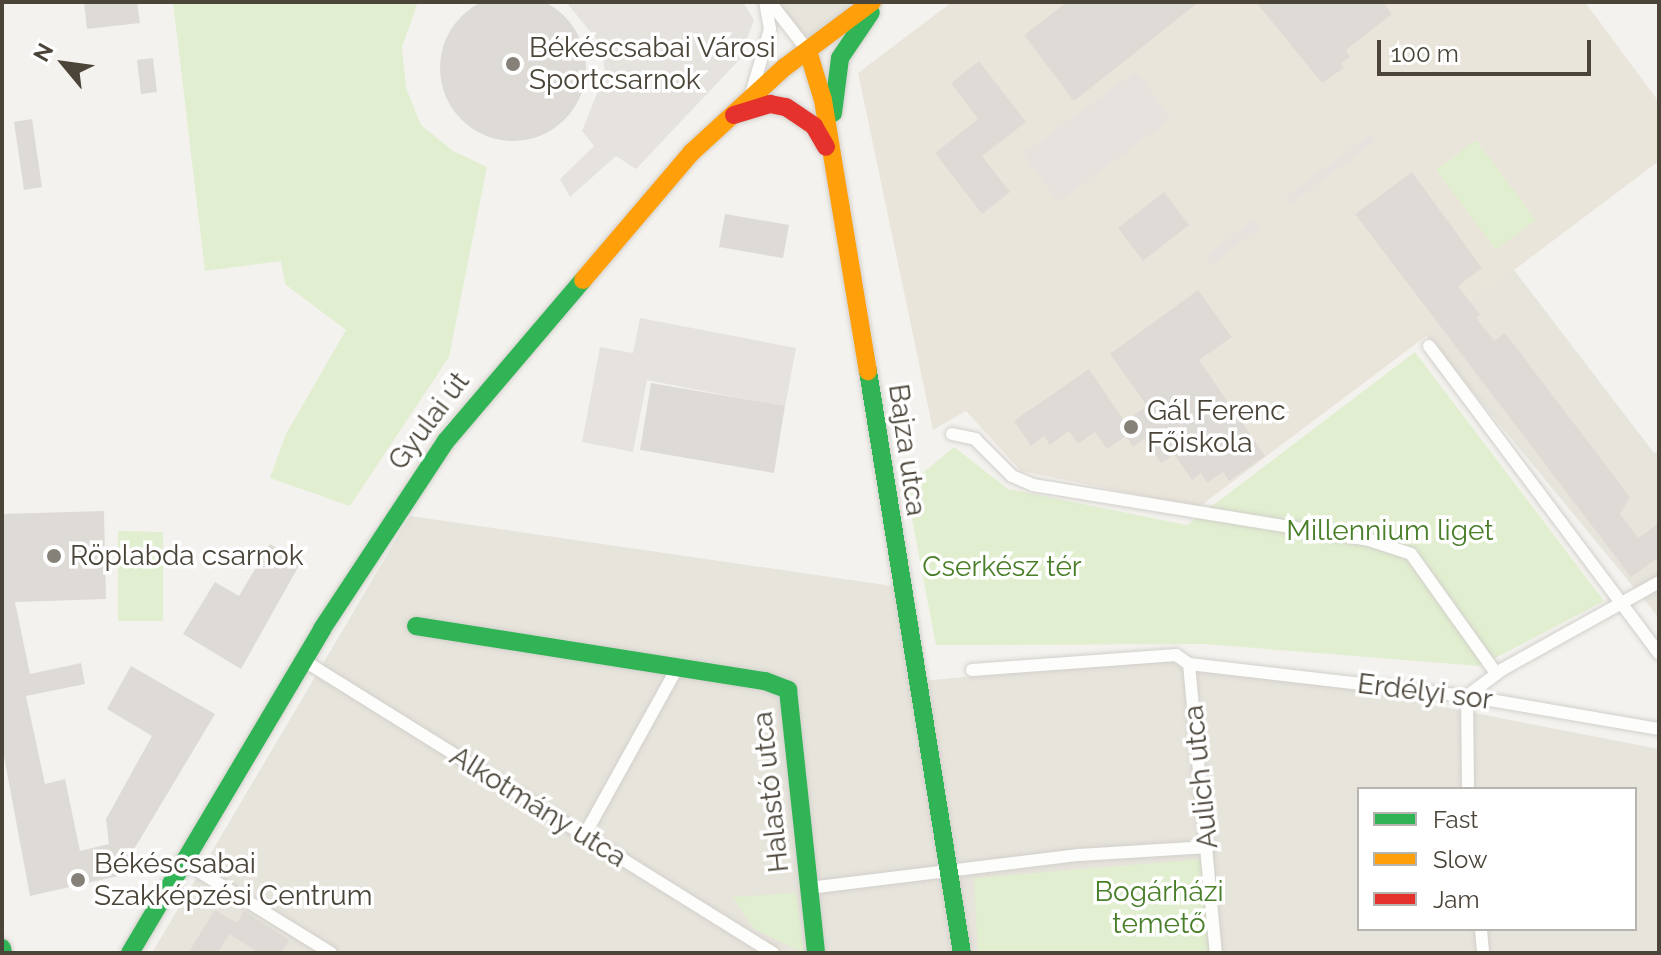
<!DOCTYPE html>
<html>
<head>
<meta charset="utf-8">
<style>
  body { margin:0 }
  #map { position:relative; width:1661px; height:955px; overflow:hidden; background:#f4f2ee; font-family:Raleway,sans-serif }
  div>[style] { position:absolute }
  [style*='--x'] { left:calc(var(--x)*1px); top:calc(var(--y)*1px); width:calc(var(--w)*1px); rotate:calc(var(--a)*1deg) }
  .residential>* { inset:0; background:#e7e4dc }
  .education>* { inset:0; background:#eae5da }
  .green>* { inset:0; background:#e1eecf }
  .parking>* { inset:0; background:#e6e3df }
  .building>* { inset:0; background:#dedbd6 }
  .round { border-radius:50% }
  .roads { filter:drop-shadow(0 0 2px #d2d0cb) drop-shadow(0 0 2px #d2d0cb) }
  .street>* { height:12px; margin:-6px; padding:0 6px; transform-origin:6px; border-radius:6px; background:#fdfdfc }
  .fast>* { height:18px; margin:-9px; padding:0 9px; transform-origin:9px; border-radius:9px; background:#30b455 }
  .slow>* { height:18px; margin:-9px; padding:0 9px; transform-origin:9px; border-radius:9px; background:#ff9f0a }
  .jam>* { height:18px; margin:-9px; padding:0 9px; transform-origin:9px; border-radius:9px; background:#e5322d }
  .dots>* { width:22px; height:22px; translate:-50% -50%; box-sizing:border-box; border:4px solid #fff; border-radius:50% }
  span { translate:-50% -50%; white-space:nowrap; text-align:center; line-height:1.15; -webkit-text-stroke:7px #fff; paint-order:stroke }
  .poi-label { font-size:28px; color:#4b4439 }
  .left { translate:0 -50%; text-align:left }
  .street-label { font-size:28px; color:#4b4439 }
  .park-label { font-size:28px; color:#4a7f2a }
  .frame { position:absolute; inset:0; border:4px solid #4b4439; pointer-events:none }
  .legend { position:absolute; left:1357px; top:787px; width:280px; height:144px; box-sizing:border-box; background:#fff; border:2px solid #b7b4b0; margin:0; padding:10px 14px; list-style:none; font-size:24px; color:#4b4439 }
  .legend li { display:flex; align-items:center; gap:16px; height:40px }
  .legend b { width:40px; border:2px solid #b7b4b0 }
  .north { position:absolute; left:24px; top:24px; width:80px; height:80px; -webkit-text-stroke:6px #fff; paint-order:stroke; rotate:299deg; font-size:22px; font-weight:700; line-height:32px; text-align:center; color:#4b4439 }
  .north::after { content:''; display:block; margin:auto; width:28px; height:36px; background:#4b4439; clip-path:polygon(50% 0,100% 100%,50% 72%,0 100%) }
  .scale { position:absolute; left:1377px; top:40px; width:214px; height:36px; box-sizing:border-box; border:4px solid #4b4439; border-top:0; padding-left:10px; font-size:24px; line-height:28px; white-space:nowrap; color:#4b4439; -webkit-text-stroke:6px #fff; paint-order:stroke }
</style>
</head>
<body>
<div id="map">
  <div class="residential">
    <div style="clip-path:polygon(768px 2px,868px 2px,805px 48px)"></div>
    <div style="clip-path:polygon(1514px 270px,1654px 453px,1659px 450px,1659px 618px,1426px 335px)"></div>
    <div style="clip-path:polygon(evenodd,410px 516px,899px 587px,921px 681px,1187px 657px,1659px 749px,1659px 953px,152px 953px,410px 516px,1359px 789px,1635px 789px,1635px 929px,1359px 929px,1359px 789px)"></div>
  </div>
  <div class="education">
    <div style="clip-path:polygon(952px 2px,1585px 2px,1659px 102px,1659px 161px,1199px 507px,1021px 471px,966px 411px,933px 430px,858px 73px)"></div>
  </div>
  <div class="green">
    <div style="clip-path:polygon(173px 2px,418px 2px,402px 47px,406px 88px,421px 125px,453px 151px,487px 167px,449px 357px,350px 506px,270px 478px,286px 434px,346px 330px,285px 284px,281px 261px,205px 271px)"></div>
    <div style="clip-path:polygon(1476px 140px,1536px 220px,1496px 250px,1436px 170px)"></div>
    <div style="clip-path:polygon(1415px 352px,1604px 601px,1480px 666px,1205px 644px,936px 645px,906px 487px,954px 447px,1008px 489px,1187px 525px)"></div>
    <div style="clip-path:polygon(118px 531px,163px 532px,163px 621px,118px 621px)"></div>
    <div style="clip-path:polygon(1203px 859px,1209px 953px,978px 953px,974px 878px)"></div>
    <div style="clip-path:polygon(796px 893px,804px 953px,754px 929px,733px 897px)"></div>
  </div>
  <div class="parking">
    <div style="clip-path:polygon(566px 2px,743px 2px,754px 20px,740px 59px,636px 169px,616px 156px,570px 197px,560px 179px,594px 146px,582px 131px,605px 73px,602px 46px)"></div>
    <div style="clip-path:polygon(1136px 71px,1171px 119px,1058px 202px,1023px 154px)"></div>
    <div style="clip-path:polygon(1371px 134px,1376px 141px,1290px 204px,1285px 197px)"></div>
    <div style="clip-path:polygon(1254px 219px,1260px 227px,1212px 265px,1206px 256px)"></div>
    <div style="clip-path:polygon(640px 318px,796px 348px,785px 407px,647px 380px,633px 452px,582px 442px,600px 347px,633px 353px)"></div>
  </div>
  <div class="building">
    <div class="round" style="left:440px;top:-5px;width:146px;height:146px"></div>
    <div style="clip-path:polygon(84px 2px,137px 2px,140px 23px,87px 29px)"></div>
    <div style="clip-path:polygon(1067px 2px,1199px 2px,1074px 101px,1024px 35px)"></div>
    <div style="clip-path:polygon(1256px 2px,1383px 2px,1392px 14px,1346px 50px,1350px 57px,1341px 63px,1344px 68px,1322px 83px)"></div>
    <div style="clip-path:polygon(153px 58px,157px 92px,141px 94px,137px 60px)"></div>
    <div style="clip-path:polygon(979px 61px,1026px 122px,982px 156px,1010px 192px,982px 214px,935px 153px,978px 119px,951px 83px)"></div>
    <div style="clip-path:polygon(32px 119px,42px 187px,24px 190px,14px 122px)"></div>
    <div style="clip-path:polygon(1412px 172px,1482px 268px,1458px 286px,1480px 315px,1476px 318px,1494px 341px,1505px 333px,1630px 497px,1620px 514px,1638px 538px,1659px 523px,1659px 557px,1631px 577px,1355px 214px)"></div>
    <div style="clip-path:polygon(1164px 192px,1189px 225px,1143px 261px,1118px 228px)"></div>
    <div style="clip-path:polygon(725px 214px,789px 225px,783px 258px,719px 247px)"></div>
    <div style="clip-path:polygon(1198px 290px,1232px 337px,1199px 360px,1265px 456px,1229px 481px,1223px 472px,1207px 483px,1201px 473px,1192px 480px,1174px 454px,1161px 463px,1144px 439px,1133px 447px,1126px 436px,1107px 449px,1095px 432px,1078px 444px,1069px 431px,1050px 445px,1044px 436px,1031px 446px,1014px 421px,1089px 369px,1125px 422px,1147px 406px,1110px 354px)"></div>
    <div style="clip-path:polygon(651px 383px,785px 406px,774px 473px,640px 450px)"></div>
    <div style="clip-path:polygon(104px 511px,106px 599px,15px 602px,30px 674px,81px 663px,85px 684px,26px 696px,45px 784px,65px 779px,80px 851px,109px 844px,106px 819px,152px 736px,107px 709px,131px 666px,215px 714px,127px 861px,117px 864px,118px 876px,30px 896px,2px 746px,2px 514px)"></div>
    <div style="clip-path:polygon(270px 544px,301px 562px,241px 669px,183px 634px,215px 582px,239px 596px)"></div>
    <div style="clip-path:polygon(215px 910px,237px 923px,244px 911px,289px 940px,281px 953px,259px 953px,229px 934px,218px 953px,188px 953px)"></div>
  </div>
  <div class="roads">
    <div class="street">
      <div style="--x:770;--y:2;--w:62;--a:52.2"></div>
      <div style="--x:752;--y:91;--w:65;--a:-73.8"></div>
      <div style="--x:770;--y:29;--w:27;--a:-100"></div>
      <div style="--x:1429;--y:346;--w:384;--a:53.2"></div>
      <div style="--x:952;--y:434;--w:24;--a:12"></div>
      <div style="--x:975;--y:439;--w:52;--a:45"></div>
      <div style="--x:1012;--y:476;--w:23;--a:23"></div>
      <div style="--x:1033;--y:485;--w:340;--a:9.3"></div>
      <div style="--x:1369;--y:540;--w:44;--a:18.4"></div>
      <div style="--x:1411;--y:554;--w:146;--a:54.5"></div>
      <div style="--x:303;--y:660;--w:554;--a:31.94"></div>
      <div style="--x:1189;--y:664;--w:280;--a:6.6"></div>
      <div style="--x:1467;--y:696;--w:195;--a:9.8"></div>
      <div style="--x:972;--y:670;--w:205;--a:-4.2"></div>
      <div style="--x:1176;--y:655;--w:16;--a:35"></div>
      <div style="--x:1189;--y:664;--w:290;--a:84.7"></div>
      <div style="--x:1468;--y:789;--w:93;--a:-90.6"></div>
      <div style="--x:1467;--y:696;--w:45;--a:-36.9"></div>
      <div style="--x:1503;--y:669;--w:179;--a:-29.1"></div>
      <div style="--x:584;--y:836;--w:190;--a:-61"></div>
      <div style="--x:182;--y:861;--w:175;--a:31.7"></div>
      <div style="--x:809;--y:888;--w:272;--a:-7"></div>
      <div style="--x:1079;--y:855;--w:130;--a:-3.5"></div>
      <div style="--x:1481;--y:929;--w:24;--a:85"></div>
    </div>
    <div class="fast">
      <div style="--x:833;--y:113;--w:55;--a:-82.7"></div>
      <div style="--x:840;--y:58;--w:55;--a:-56"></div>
      <div style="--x:868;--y:371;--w:590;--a:80.83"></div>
      <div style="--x:416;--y:626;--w:353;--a:9"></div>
      <div style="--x:765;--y:681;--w:25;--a:21"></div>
      <div style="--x:788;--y:690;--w:264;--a:83.9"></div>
      <div style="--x:2;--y:948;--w:5;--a:79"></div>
      <div style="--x:130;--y:953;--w:377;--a:-59.3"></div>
      <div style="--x:322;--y:629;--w:225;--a:-56.6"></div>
      <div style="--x:446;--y:441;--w:211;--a:-49.6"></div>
    </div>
    <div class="slow">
      <div style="--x:808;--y:51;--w:51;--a:73"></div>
      <div style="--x:823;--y:100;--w:275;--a:80.6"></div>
      <div style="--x:583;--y:280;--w:167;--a:-49.6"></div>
      <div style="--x:691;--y:153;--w:127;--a:-42.5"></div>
      <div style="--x:785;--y:67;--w:109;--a:-36.8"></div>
    </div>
    <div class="jam">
      <div style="--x:734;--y:115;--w:38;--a:-17"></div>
      <div style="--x:770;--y:104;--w:16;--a:11"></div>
      <div style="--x:786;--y:107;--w:34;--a:34"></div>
      <div style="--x:814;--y:126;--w:24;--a:60"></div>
    </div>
  </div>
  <div class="dots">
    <div style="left:513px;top:64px;background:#868178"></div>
    <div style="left:1131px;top:427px;background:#868178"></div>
    <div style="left:54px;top:556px;background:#868178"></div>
    <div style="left:78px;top:880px;background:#868178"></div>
  </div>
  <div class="poi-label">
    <span class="left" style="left:529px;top:64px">Békéscsabai Városi<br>Sportcsarnok</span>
    <span class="left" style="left:1147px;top:427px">Gál Ferenc<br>Főiskola</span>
    <span class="left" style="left:70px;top:556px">Röplabda csarnok</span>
    <span class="left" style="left:94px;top:880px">Békéscsabai<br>Szakképzési Centrum</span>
  </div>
  <div class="street-label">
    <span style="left:429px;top:421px;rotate:-53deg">Gyulai út</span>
    <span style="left:907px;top:450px;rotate:82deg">Bajza utca</span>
    <span style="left:1425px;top:692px;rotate:7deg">Erdélyi sor</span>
    <span style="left:1201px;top:777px;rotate:-96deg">Aulich utca</span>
    <span style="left:771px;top:792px;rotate:-96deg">Halastó utca</span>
    <span style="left:538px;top:807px;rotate:32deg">Alkotmány utca</span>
  </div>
  <div class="park-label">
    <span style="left:1390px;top:531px">Millennium liget</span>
    <span style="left:1002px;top:567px">Cserkész tér</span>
    <span style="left:1159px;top:908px">Bogárházi<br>temető</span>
  </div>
  <div class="frame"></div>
  <ul class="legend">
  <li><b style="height:10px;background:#30b455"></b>Fast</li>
  <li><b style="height:10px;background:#ff9f0a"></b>Slow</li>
  <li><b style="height:10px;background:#e5322d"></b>Jam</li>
  </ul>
  <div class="north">N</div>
  <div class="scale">100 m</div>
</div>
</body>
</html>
